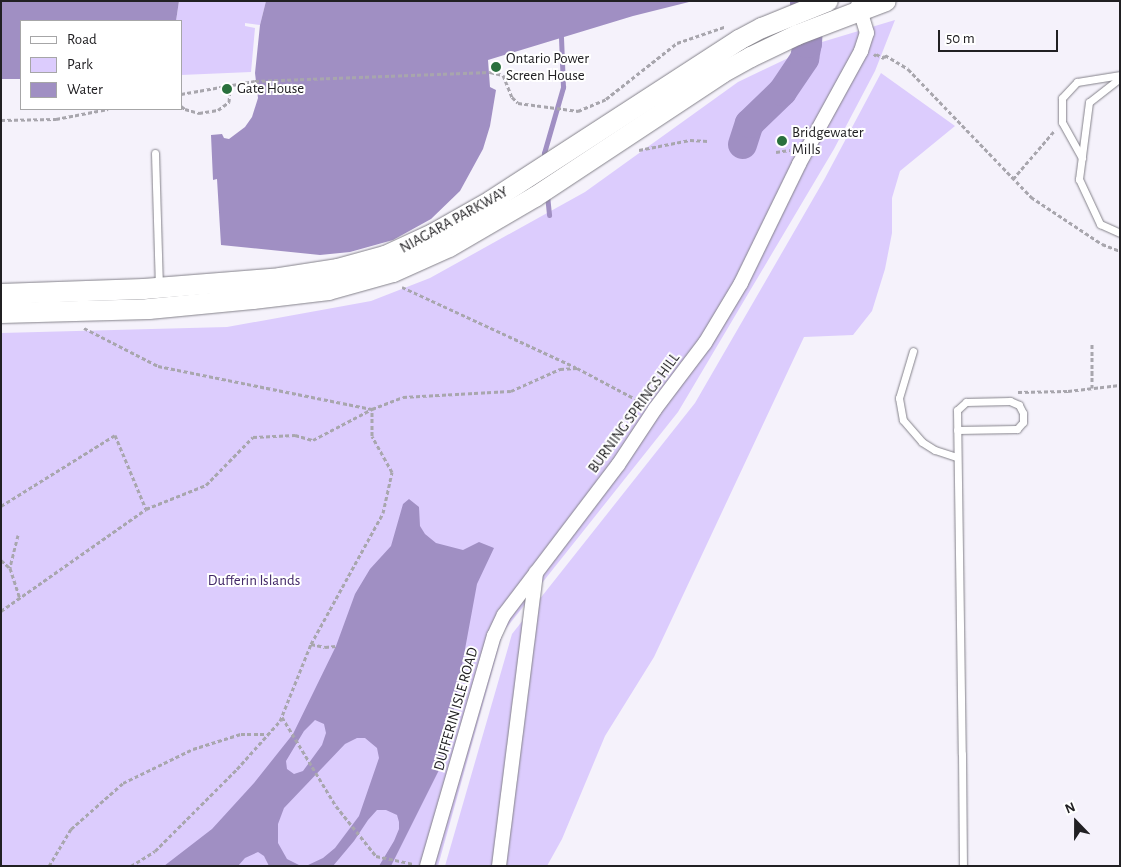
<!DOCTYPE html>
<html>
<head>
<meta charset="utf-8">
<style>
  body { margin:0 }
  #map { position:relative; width:1121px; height:867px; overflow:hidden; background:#f5f2fb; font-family:"Alegreya Sans",sans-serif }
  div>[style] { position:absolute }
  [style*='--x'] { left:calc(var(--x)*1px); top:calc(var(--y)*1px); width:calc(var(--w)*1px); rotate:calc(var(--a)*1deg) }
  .green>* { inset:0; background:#dcccfd }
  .water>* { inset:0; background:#a08fc3 }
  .stream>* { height:5px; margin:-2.5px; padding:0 2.5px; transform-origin:2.5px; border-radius:2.5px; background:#a08fc3 }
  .river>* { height:29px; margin:-14.5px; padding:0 14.5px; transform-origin:14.5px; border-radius:14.5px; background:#a08fc3 }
  .path>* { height:3px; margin-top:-1.5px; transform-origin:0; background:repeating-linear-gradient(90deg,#a8a6ad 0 4px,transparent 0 6.5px) }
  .roads { filter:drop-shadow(0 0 1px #84828a) drop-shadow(0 0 1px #84828a) }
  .service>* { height:7px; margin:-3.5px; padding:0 3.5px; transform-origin:3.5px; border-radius:3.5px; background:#fff }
  .minor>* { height:14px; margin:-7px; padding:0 7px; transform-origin:7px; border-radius:7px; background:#fff }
  .secondary>* { height:20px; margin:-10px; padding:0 10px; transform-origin:10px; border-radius:10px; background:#fff }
  .dots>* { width:14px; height:14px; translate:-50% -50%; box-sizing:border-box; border:2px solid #fff; border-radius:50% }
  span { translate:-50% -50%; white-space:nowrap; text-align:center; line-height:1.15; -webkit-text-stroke:4px #fff; paint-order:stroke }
  .poi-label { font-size:15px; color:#212023 }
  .left { translate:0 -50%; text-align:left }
  .street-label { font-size:15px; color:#212023 }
  .park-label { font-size:15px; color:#422868 }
  .frame { position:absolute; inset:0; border:2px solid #212023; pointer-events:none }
  .legend { position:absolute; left:20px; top:20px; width:162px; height:90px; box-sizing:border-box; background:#fff; border:1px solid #a6a6a7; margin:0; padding:6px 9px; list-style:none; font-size:15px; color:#212023 }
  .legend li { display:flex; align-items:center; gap:10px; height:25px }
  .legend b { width:25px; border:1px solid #a6a6a7 }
  .north { position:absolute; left:1051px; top:797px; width:50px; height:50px; -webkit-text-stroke:4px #fff; paint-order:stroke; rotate:338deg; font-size:14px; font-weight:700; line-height:20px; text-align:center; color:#212023 }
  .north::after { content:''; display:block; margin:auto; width:18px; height:22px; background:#212023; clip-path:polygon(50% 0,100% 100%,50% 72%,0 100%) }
  .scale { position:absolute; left:938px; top:30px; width:120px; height:22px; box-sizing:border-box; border:2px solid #212023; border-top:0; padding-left:6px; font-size:15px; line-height:18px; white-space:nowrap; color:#212023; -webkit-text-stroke:4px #fff; paint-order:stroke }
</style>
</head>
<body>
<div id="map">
  <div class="green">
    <div style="clip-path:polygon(179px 1px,266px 1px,260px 25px,245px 23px,245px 26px,255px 28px,251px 72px,181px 75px,181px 21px,176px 21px)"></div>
    <div style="clip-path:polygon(895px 20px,875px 71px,834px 149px,678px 412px,503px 632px,438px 866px,1px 866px,1px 333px,227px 327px,371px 301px,430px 278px,585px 192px,738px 82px,822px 42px)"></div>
    <div style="clip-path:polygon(881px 73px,955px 126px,900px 171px,892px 198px,892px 233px,885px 269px,872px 311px,853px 335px,804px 337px,654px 657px,605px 736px,562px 839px,547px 866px,445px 866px,512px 634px,695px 403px,824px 180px)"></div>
  </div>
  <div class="water">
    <div style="clip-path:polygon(1px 1px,179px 1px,176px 21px,21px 21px,21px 79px,1px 79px)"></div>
    <div style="clip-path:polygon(266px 1px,693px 1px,633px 16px,488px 60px,490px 87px,496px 90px,490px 126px,483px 149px,460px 191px,431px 219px,393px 240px,350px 252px,320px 255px,221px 245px,217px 179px,213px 180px,211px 135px,222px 134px,224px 138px,229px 139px,245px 127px,252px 117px,258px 98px,255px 73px,260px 25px)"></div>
    <div style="clip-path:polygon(evenodd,409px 499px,419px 507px,420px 526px,425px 534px,436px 543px,463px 550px,479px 542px,494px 548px,477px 584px,445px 758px,391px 866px,379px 866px,394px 841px,399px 829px,399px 822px,397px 815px,386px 810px,377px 810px,368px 820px,354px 841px,333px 866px,306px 866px,323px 858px,335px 848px,359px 816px,379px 758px,377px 748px,365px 738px,357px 738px,345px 744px,284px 808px,278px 824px,278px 843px,287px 859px,301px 866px,269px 866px,264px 856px,258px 852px,245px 858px,238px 866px,164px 866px,212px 829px,254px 783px,293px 734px,336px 646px,355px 594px,370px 569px,391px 546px,403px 504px,409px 499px,315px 720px,324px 724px,326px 733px,322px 745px,303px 771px,294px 774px,287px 769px,286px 761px,304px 731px,315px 720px)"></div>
  </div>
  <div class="stream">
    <div style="--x:544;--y:160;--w:7;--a:-90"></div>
    <div style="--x:544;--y:153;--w:69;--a:-73.9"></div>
    <div style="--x:563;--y:87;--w:50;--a:-92.3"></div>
    <div style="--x:547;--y:195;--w:20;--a:84"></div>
  </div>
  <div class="river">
    <div style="--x:742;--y:144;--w:22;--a:-72"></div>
    <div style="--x:749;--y:123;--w:46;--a:-44.1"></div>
    <div style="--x:782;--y:91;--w:40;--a:-56"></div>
    <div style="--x:804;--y:58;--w:15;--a:-79"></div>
    <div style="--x:807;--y:43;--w:19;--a:-87"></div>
    <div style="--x:808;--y:24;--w:21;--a:-101"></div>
  </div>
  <div class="path">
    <div style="--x:874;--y:56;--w:3;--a:-45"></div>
    <div style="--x:876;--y:54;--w:9;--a:27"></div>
    <div style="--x:884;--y:58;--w:3;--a:-72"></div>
    <div style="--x:885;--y:55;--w:27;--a:31"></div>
    <div style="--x:908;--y:69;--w:178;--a:46.1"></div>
    <div style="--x:1031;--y:197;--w:85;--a:33.5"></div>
    <div style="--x:1102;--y:244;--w:19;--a:21"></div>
    <div style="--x:181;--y:94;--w:75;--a:-10"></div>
    <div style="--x:255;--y:81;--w:235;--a:-2.2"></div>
    <div style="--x:490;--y:72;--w:13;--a:13"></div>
    <div style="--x:503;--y:75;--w:24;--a:68"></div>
    <div style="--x:512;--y:97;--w:8;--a:45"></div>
    <div style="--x:518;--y:103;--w:61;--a:7.6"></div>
    <div style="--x:578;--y:111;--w:30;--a:-23"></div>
    <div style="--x:606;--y:99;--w:90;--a:-38.3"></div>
    <div style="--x:677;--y:43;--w:50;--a:-18.8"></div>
    <div style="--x:181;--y:106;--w:5;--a:37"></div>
    <div style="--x:185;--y:109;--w:15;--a:16"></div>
    <div style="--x:199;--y:113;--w:19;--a:-9"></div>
    <div style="--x:218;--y:110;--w:14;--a:-36"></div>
    <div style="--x:229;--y:102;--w:16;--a:-86"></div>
    <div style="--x:1;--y:120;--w:55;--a:-1"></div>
    <div style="--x:56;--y:119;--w:53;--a:-10.9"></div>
    <div style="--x:639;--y:150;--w:52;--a:-11.1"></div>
    <div style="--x:690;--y:140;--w:18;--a:3"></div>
    <div style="--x:776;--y:152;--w:14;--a:-8"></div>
    <div style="--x:1013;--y:179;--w:65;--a:-49.4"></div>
    <div style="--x:402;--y:287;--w:191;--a:24.8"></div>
    <div style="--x:84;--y:328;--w:83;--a:27.2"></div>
    <div style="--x:158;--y:366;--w:218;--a:11.4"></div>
    <div style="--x:1092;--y:388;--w:44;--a:-90"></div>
    <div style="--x:1018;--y:392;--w:50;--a:-1.1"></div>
    <div style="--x:1068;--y:391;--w:52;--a:-6.6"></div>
    <div style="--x:1;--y:506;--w:134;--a:-31.9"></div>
    <div style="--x:115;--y:435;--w:80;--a:67.3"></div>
    <div style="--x:18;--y:535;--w:34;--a:104"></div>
    <div style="--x:10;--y:568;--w:32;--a:72"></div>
    <div style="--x:1;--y:560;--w:12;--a:42"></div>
    <div style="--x:1;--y:611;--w:177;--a:-35.1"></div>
    <div style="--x:146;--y:509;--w:65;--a:-21.8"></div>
    <div style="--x:206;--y:485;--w:67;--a:-45.6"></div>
    <div style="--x:253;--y:437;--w:42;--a:-2.7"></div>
    <div style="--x:295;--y:435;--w:19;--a:16"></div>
    <div style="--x:313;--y:440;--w:67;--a:-27.7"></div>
    <div style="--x:311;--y:644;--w:14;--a:12"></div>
    <div style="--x:325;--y:647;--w:11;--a:-5"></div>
    <div style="--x:282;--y:717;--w:104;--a:58.8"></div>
    <div style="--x:336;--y:806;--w:64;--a:51.3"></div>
    <div style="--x:376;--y:856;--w:38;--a:12"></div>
    <div style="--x:49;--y:866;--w:43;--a:-59.3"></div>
    <div style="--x:71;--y:829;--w:69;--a:-41.5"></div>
    <div style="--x:123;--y:783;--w:78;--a:-25.9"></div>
    <div style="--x:193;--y:749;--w:50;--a:-17.4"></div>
    <div style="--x:241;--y:734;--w:27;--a:0"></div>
    <div style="--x:131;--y:866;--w:28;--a:-32"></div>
    <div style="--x:155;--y:851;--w:116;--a:-45"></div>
    <div style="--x:237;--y:769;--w:64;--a:-48.1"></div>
    <div style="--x:280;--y:721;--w:83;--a:-68.1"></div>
    <div style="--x:311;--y:644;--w:149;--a:-61.2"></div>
    <div style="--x:383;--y:513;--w:42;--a:-77.6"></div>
    <div style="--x:392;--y:472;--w:41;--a:-119.1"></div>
    <div style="--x:372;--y:436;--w:27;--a:-90"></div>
    <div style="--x:372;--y:409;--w:33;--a:-21"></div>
    <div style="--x:403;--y:397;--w:108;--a:-3.2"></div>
    <div style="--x:511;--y:391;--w:54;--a:-24.2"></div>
    <div style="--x:560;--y:369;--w:17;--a:-3"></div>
    <div style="--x:577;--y:368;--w:75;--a:27.9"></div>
  </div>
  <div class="roads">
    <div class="service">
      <div style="--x:1120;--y:78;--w:39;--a:142"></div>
      <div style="--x:1089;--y:102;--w:78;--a:97.4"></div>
      <div style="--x:1079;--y:179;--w:50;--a:65"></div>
      <div style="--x:1100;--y:224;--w:22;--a:24"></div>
      <div style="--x:155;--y:153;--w:134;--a:88.3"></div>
      <div style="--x:1082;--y:158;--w:41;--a:-119.1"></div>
      <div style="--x:1062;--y:122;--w:24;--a:-90"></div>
      <div style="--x:1062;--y:98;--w:22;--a:-47"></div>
      <div style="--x:1077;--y:82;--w:44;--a:-9.2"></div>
      <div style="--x:913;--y:351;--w:49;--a:106.6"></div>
      <div style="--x:899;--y:398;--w:22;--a:80"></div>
      <div style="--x:903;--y:420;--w:29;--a:49"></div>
      <div style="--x:922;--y:442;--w:15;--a:32"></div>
      <div style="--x:935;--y:450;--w:23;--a:18"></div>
      <div style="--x:957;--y:430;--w:60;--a:-1"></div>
      <div style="--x:1017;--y:429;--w:9;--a:-49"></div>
      <div style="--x:1023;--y:422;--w:9;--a:-90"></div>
      <div style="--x:1023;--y:413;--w:9;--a:-117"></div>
      <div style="--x:1019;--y:405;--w:10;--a:-156"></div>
      <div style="--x:1010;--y:401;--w:44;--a:178.7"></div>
      <div style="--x:966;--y:402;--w:12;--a:138"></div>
      <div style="--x:957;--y:410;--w:344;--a:89.2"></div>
      <div style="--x:962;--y:754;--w:112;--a:89.5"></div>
    </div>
    <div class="minor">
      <div style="--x:427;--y:866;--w:240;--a:-73.8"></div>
      <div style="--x:494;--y:636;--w:23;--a:-65"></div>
      <div style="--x:504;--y:615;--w:188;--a:-52.8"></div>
      <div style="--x:618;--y:465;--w:67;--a:-56.5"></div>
      <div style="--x:655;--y:409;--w:83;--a:-52.9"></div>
      <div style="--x:705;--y:343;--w:70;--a:-59"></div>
      <div style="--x:741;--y:283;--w:132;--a:-64"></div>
      <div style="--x:799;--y:164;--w:129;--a:-61.2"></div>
      <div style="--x:861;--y:51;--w:19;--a:-72"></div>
      <div style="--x:867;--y:33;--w:30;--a:-107"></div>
      <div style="--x:499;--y:866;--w:296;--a:-82.8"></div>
    </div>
    <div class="secondary">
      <div style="--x:1;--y:294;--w:143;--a:-2"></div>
      <div style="--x:144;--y:289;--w:136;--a:-4.6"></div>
      <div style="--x:280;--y:278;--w:59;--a:-8.8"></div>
      <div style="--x:338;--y:269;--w:49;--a:-15.5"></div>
      <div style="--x:385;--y:256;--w:53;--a:-24.6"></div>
      <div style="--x:433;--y:234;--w:67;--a:-29.6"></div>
      <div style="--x:491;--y:201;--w:296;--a:-33"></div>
      <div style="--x:739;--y:40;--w:26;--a:-28"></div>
      <div style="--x:762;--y:28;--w:71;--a:-22.2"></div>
      <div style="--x:1;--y:313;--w:148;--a:-1.5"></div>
      <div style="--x:149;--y:309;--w:104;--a:-5.5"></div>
      <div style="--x:253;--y:299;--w:76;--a:-6.8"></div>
      <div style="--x:328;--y:290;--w:67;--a:-15.5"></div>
      <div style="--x:393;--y:272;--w:61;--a:-24.1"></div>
      <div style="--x:449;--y:247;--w:99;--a:-30.2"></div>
      <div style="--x:535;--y:197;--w:224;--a:-33.5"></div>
      <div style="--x:722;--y:73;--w:33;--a:-29"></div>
      <div style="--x:751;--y:57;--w:51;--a:-25.6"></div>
      <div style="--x:797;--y:35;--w:95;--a:-20.9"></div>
    </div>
  </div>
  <div class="dots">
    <div style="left:496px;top:67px;background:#2a703d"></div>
    <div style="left:227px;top:89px;background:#2a703d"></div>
    <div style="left:782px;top:141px;background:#2a703d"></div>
  </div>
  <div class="poi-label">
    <span class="left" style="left:506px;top:67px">Ontario Power<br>Screen House</span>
    <span class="left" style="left:237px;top:89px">Gate House</span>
    <span class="left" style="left:792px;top:141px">Bridgewater<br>Mills</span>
  </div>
  <div class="street-label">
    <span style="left:454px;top:220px;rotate:-29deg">NIAGARA PARKWAY</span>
    <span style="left:634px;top:413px;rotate:-54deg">BURNING SPRINGS HILL</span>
    <span style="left:456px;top:709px;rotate:-74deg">DUFFERIN ISLE ROAD</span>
  </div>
  <div class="park-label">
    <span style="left:254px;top:581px">Dufferin Islands</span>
  </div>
  <div class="frame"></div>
  <ul class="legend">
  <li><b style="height:6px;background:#fff"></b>Road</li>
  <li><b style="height:14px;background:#dcccfd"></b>Park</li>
  <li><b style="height:14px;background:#a08fc3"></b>Water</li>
  </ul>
  <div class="north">N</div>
  <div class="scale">50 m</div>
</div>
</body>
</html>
